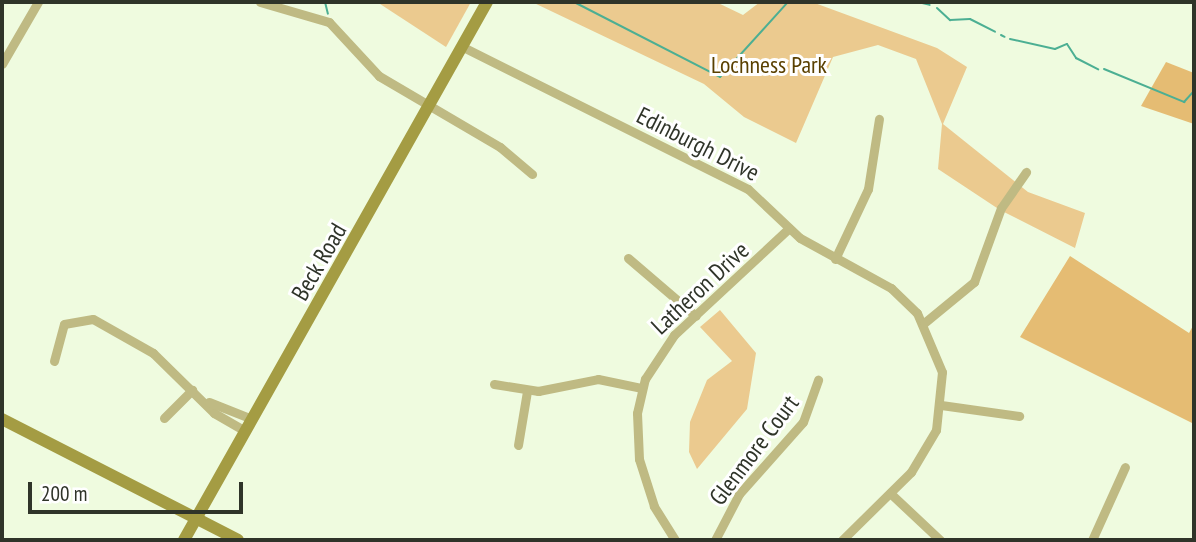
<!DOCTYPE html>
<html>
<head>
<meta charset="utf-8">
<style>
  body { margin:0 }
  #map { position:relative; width:1196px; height:542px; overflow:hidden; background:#effbdf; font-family:"PT Sans Narrow",sans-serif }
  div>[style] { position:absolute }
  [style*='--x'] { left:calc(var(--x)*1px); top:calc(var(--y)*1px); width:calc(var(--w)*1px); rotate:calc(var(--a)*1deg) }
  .green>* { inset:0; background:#ebca8f }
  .forest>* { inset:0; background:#e5bc73 }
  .stream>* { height:2px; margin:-1px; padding:0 1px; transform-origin:1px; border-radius:1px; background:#4caf93 }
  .street>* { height:9px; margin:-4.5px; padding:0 4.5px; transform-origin:4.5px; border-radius:4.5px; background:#bfba83 }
  .secondary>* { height:12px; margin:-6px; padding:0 6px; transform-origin:6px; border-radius:6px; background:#a49c43 }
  span { translate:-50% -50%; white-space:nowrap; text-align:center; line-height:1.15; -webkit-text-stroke:6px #fff; paint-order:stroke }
  .park-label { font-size:24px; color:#5a4001 }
  .street-label { font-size:24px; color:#2f3429 }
  .frame { position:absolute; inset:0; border:4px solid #2f3429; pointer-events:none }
  .scale { position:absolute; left:28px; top:482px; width:215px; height:32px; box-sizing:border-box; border:4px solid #2f3429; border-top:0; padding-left:9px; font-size:21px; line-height:24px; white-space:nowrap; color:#2f3429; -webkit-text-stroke:5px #fff; paint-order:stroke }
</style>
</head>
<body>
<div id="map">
  <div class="green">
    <div style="clip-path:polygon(377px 2px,471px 2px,446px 47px)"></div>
    <div style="clip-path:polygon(532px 2px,716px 2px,743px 15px,760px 2px,812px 2px,937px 48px,967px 67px,943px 124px,1028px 192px,1085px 213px,1075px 248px,1000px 210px,938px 169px,942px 124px,916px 59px,878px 45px,833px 57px,796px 143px,744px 117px,704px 84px)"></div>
    <div style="clip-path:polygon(720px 310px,756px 353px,747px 409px,697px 469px,689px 452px,690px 422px,707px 380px,732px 361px,700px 327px)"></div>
  </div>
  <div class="forest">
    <div style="clip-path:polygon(1166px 62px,1194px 73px,1194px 124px,1141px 106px)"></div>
    <div style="clip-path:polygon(1070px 256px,1189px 333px,1194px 324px,1194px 424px,1020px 337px)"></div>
  </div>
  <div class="stream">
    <div style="--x:325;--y:2;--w:12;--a:76"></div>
    <div style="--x:574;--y:2;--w:164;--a:27.2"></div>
    <div style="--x:720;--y:77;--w:101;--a:-47.8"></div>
    <div style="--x:918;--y:2;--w:12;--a:14"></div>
    <div style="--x:937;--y:8;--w:18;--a:43"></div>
    <div style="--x:950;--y:20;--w:20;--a:-3"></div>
    <div style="--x:970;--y:19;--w:28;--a:27"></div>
    <div style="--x:1001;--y:35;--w:4;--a:27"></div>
    <div style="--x:1010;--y:39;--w:46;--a:12.5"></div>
    <div style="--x:1055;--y:49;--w:13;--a:-23"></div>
    <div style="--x:1067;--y:44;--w:17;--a:57"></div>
    <div style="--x:1076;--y:58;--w:25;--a:27"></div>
    <div style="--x:1104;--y:69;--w:87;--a:22.4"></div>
    <div style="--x:1184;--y:102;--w:15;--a:-48"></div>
  </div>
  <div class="street">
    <div style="--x:260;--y:2;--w:72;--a:16.2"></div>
    <div style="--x:329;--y:22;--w:74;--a:47.2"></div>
    <div style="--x:379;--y:76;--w:140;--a:30.4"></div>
    <div style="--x:500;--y:147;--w:42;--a:40.2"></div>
    <div style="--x:463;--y:47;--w:318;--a:26.5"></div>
    <div style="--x:748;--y:189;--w:71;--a:43.3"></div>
    <div style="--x:800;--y:238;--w:104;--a:28.8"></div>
    <div style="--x:891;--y:288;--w:36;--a:44"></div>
    <div style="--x:917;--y:313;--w:64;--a:67"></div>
    <div style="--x:942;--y:372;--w:58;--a:95.9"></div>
    <div style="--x:936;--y:430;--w:49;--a:120.8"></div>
    <div style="--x:911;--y:472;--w:97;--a:135.4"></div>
    <div style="--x:2;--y:64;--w:72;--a:-59.9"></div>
    <div style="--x:628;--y:258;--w:89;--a:40.5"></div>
    <div style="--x:835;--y:259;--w:77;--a:-64.8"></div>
    <div style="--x:868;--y:189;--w:71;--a:-81.1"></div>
    <div style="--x:924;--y:323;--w:65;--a:-39.4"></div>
    <div style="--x:974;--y:282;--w:79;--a:-70"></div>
    <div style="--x:1001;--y:208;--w:44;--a:-55.2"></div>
    <div style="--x:54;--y:361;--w:38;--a:-75"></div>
    <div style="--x:64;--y:324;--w:29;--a:-10"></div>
    <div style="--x:93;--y:319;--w:69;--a:29.5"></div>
    <div style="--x:153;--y:353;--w:86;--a:44.5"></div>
    <div style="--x:214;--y:413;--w:36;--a:30"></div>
    <div style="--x:494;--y:384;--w:45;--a:9"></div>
    <div style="--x:538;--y:391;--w:61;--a:-11.3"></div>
    <div style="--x:598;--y:379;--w:45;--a:11.6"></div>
    <div style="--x:209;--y:402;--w:46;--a:21.6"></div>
    <div style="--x:941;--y:405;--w:79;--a:8"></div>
    <div style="--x:164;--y:418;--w:40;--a:-45"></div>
    <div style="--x:518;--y:445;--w:55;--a:-80.5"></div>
    <div style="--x:890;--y:493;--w:69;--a:43.2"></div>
    <div style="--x:675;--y:540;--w:40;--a:-122"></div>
    <div style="--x:654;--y:506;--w:49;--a:-107.7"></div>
    <div style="--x:639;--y:459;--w:46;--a:-92.5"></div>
    <div style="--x:637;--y:413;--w:35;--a:-77"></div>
    <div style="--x:645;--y:379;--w:53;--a:-56.6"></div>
    <div style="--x:674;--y:335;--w:157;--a:-42.9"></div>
    <div style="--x:715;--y:540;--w:52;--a:-62.4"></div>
    <div style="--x:739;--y:494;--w:96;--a:-48.4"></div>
    <div style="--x:803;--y:422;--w:45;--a:-70.3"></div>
    <div style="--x:1092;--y:540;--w:80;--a:-65.7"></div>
  </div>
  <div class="secondary">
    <div style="--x:2;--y:419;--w:265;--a:27.1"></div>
    <div style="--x:184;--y:540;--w:617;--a:-60.61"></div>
  </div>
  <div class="park-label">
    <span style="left:769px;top:65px">Lochness Park</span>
  </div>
  <div class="street-label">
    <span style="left:698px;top:144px;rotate:27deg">Edinburgh Drive</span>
    <span style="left:319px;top:262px;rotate:-60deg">Beck Road</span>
    <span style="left:700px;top:288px;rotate:-43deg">Latheron Drive</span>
    <span style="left:754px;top:450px;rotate:-53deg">Glenmore Court</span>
  </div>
  <div class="frame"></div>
  <div class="scale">200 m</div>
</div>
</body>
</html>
